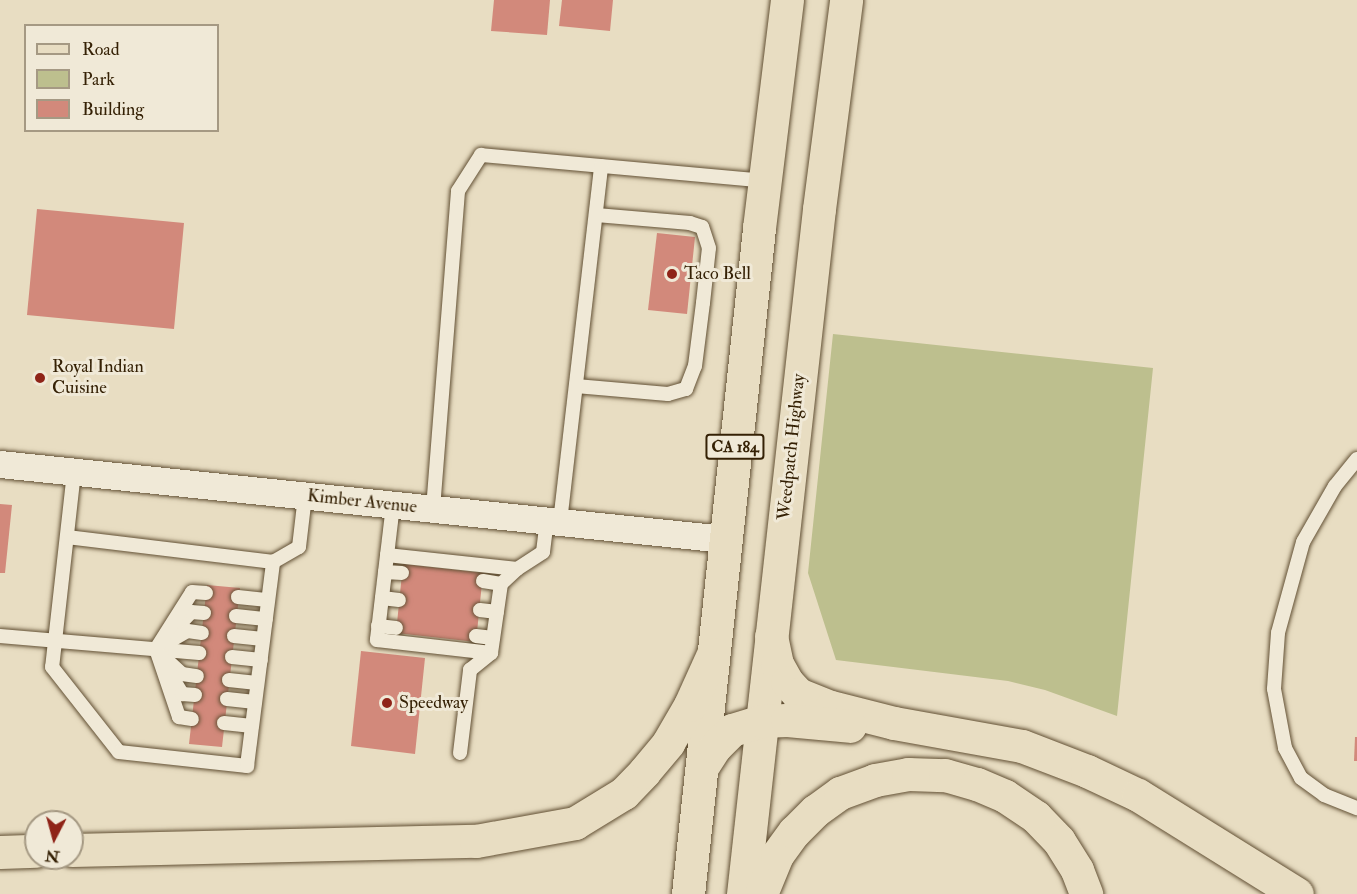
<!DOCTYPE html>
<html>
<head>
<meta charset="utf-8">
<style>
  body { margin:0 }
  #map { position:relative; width:1357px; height:894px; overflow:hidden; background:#e8ddc2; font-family:"IM FELL Double Pica",serif }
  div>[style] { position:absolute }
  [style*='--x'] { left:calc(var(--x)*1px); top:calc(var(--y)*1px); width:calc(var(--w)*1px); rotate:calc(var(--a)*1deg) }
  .green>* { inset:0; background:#bdbf8e }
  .building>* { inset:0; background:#d2897b }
  .roads { filter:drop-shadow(0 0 2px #625034) drop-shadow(0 0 2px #625034) }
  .lane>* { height:14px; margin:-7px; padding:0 7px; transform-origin:7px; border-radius:7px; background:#f0e9d7 }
  .street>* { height:27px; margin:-13.5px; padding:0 13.5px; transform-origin:13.5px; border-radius:13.5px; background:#f0e9d7 }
  .primary>* { height:33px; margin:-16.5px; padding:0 16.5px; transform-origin:16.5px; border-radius:16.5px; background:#e8ddc2 }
  .highway>* { height:33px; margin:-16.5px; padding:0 16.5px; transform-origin:16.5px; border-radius:16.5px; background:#e8ddc2 }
  .dots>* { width:16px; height:16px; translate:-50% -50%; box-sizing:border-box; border:3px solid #f0e9d7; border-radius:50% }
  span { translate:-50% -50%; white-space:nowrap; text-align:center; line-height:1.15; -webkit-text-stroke:6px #f0e9d7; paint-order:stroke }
  .shield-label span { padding:2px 4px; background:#f0e9d7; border:2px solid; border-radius:4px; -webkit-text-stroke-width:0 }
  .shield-label { font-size:16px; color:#352105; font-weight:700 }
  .poi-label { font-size:18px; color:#352105 }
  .left { translate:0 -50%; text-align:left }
  .street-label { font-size:18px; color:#352105 }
  .legend { position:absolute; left:24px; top:24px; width:195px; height:108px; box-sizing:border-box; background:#f0e9d7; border:2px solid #a59983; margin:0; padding:8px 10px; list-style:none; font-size:18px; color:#352105 }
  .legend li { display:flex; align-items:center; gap:12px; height:30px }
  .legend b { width:30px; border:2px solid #a59983 }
  .north { position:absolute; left:24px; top:810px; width:60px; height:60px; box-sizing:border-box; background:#f0e9d7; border:2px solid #a59983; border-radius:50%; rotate:186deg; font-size:16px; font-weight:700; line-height:24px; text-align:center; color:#352105 }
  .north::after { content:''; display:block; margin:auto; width:21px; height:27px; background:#8f2418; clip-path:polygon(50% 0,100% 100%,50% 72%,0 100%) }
</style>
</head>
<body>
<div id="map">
  <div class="green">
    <div style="clip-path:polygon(833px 334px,1153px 368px,1117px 716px,1045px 690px,1008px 681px,836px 660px,808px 573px)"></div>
  </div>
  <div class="building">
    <div style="clip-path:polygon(494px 0,550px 0,547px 35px,491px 31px)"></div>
    <div style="clip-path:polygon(562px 0,613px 0,610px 31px,559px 26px)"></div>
    <div style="clip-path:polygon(37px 209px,184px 223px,174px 329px,27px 315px)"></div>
    <div style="clip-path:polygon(657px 233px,695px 237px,687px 314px,648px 310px)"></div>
    <div style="clip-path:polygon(0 504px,12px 505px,5px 573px,0 573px)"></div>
    <div style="clip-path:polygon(403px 564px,483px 573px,476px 642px,396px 633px)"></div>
    <div style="clip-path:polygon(207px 585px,240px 588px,222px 747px,189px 744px)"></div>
    <div style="clip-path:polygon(361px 651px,425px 658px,415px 754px,351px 746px)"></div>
    <div style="clip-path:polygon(1355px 737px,1357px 737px,1357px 761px,1354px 761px)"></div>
  </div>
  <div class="roads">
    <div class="lane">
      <div style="--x:576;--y:386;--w:92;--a:5"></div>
      <div style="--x:668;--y:394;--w:19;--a:-16"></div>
      <div style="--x:686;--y:389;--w:25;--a:-69"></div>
      <div style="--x:695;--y:366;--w:64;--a:-82.8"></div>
      <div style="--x:703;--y:303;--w:55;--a:-83.8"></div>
      <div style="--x:709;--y:248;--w:22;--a:-108"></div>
      <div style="--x:702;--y:227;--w:13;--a:-162"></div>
      <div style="--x:690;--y:223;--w:94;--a:-175.1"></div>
      <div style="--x:1357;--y:459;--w:35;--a:129"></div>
      <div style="--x:1335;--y:486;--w:64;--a:119.7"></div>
      <div style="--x:1303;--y:542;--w:94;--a:105.4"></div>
      <div style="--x:1278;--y:633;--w:56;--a:94.1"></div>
      <div style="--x:1274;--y:689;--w:60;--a:79.4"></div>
      <div style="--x:1285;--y:748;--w:34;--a:62"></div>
      <div style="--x:1301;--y:778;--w:29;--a:36"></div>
      <div style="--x:1324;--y:795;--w:35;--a:22"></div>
      <div style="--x:74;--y:472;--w:196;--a:96.4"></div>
      <div style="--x:52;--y:667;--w:108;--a:51.8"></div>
      <div style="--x:119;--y:752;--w:129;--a:6.2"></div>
      <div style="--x:247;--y:766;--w:206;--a:-82.7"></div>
      <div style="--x:393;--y:505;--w:136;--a:96.8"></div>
      <div style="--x:377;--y:640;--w:115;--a:6.5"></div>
      <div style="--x:433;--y:509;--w:319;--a:-85.5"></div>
      <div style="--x:458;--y:191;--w:43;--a:-57.4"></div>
      <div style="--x:481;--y:155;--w:284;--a:5.2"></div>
      <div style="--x:560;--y:522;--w:358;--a:-83.4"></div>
      <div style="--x:67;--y:537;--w:208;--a:6.9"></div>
      <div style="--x:273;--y:562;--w:30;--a:-30"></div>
      <div style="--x:299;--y:547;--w:51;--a:-83.3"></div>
      <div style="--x:387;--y:555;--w:131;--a:6.1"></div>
      <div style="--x:385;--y:572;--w:17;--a:3"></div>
      <div style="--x:483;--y:581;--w:18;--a:9"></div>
      <div style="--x:238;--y:597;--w:30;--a:6"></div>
      <div style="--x:382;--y:598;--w:17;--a:7"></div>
      <div style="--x:480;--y:610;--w:17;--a:7"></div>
      <div style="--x:236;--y:616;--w:30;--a:6"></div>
      <div style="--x:178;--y:626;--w:19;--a:-47"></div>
      <div style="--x:191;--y:612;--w:13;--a:4"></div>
      <div style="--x:378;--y:626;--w:18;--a:6"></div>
      <div style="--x:0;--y:636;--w:200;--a:4.9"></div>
      <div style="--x:234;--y:636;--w:29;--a:6"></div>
      <div style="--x:476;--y:636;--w:17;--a:7"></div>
      <div style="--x:158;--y:648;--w:34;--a:-30"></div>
      <div style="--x:188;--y:631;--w:14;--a:8"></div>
      <div style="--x:156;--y:649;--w:72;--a:71.3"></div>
      <div style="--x:179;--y:717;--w:13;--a:9"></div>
      <div style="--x:156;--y:649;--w:67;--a:-57.7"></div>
      <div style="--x:192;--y:592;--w:14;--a:4"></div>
      <div style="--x:232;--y:657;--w:29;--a:6"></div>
      <div style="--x:168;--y:661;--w:19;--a:43"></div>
      <div style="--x:182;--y:674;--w:15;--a:8"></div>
      <div style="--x:169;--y:672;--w:26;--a:59"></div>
      <div style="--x:182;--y:694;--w:13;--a:4"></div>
      <div style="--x:229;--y:680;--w:28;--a:6"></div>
      <div style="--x:227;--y:699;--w:28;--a:6"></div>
      <div style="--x:224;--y:723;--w:28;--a:6"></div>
      <div style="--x:460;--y:753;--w:84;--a:-83.1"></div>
      <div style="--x:470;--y:670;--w:27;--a:-39"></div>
      <div style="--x:491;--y:653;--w:70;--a:-81.8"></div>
      <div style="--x:501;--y:584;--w:22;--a:-43"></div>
      <div style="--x:517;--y:569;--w:31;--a:-33"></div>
      <div style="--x:543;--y:552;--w:32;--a:-83"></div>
    </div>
    <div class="street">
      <div style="--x:0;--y:464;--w:729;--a:5.91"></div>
    </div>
    <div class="primary">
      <div style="--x:688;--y:894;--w:670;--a:-83.91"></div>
      <div style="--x:759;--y:228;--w:230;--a:-83"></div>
      <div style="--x:743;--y:894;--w:689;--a:-83.67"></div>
      <div style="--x:819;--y:209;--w:211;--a:-82.6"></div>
    </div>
    <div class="highway">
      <div style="--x:771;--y:636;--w:29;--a:78"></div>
      <div style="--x:777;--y:664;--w:21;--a:61"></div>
      <div style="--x:787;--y:682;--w:16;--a:47"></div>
      <div style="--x:798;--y:694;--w:35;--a:22"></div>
      <div style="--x:831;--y:707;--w:65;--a:14.3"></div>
      <div style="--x:894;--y:723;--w:130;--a:10.2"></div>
      <div style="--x:1022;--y:746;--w:70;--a:21"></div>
      <div style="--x:1087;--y:771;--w:56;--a:25.2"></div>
      <div style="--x:1138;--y:795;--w:187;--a:31.9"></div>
      <div style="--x:702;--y:767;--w:24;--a:-57"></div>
      <div style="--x:715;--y:747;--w:24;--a:-45"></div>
      <div style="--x:732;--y:730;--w:30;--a:-17"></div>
      <div style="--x:761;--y:721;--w:26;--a:-2"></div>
      <div style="--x:787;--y:720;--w:63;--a:5.4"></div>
      <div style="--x:72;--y:850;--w:404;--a:-1.3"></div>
      <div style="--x:476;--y:841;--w:101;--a:-10.3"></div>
      <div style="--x:575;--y:823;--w:57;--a:-31.5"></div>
      <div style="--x:624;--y:793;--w:29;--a:-46"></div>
      <div style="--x:644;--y:772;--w:38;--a:-50"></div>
      <div style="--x:668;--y:743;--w:44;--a:-59.9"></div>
      <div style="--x:690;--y:705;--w:56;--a:-65.7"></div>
      <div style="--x:0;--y:852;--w:36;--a:-2"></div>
      <div style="--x:761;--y:894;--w:42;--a:-67.7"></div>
      <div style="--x:777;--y:855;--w:29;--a:-54"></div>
      <div style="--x:794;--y:832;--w:30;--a:-45"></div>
      <div style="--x:815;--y:811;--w:31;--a:-36"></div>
      <div style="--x:840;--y:793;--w:37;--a:-20"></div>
      <div style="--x:875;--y:780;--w:34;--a:-10"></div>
      <div style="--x:908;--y:774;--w:37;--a:2"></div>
      <div style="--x:945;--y:775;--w:33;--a:16"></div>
      <div style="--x:977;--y:784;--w:30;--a:23"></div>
      <div style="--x:1005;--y:796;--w:37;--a:34"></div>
      <div style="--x:1036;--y:817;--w:33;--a:46"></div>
      <div style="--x:1059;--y:841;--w:34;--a:58"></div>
      <div style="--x:1077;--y:870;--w:26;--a:69"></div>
    </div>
  </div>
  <div class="dots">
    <div style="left:672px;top:274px;background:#8f2418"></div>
    <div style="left:40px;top:378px;background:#8f2418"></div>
    <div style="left:387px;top:703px;background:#8f2418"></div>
  </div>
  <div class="shield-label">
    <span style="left:735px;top:447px">CA 184</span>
  </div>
  <div class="poi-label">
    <span class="left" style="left:684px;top:274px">Taco Bell</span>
    <span class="left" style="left:52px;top:378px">Royal Indian<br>Cuisine</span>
    <span class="left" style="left:399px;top:703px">Speedway</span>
  </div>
  <div class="street-label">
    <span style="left:792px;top:447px;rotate:-84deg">Weedpatch Highway</span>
    <span style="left:362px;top:502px;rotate:6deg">Kimber Avenue</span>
  </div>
  <ul class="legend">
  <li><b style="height:8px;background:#e8ddc2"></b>Road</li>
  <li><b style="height:16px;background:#bdbf8e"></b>Park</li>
  <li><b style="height:16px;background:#d2897b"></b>Building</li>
  </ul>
  <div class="north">N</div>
</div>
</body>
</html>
